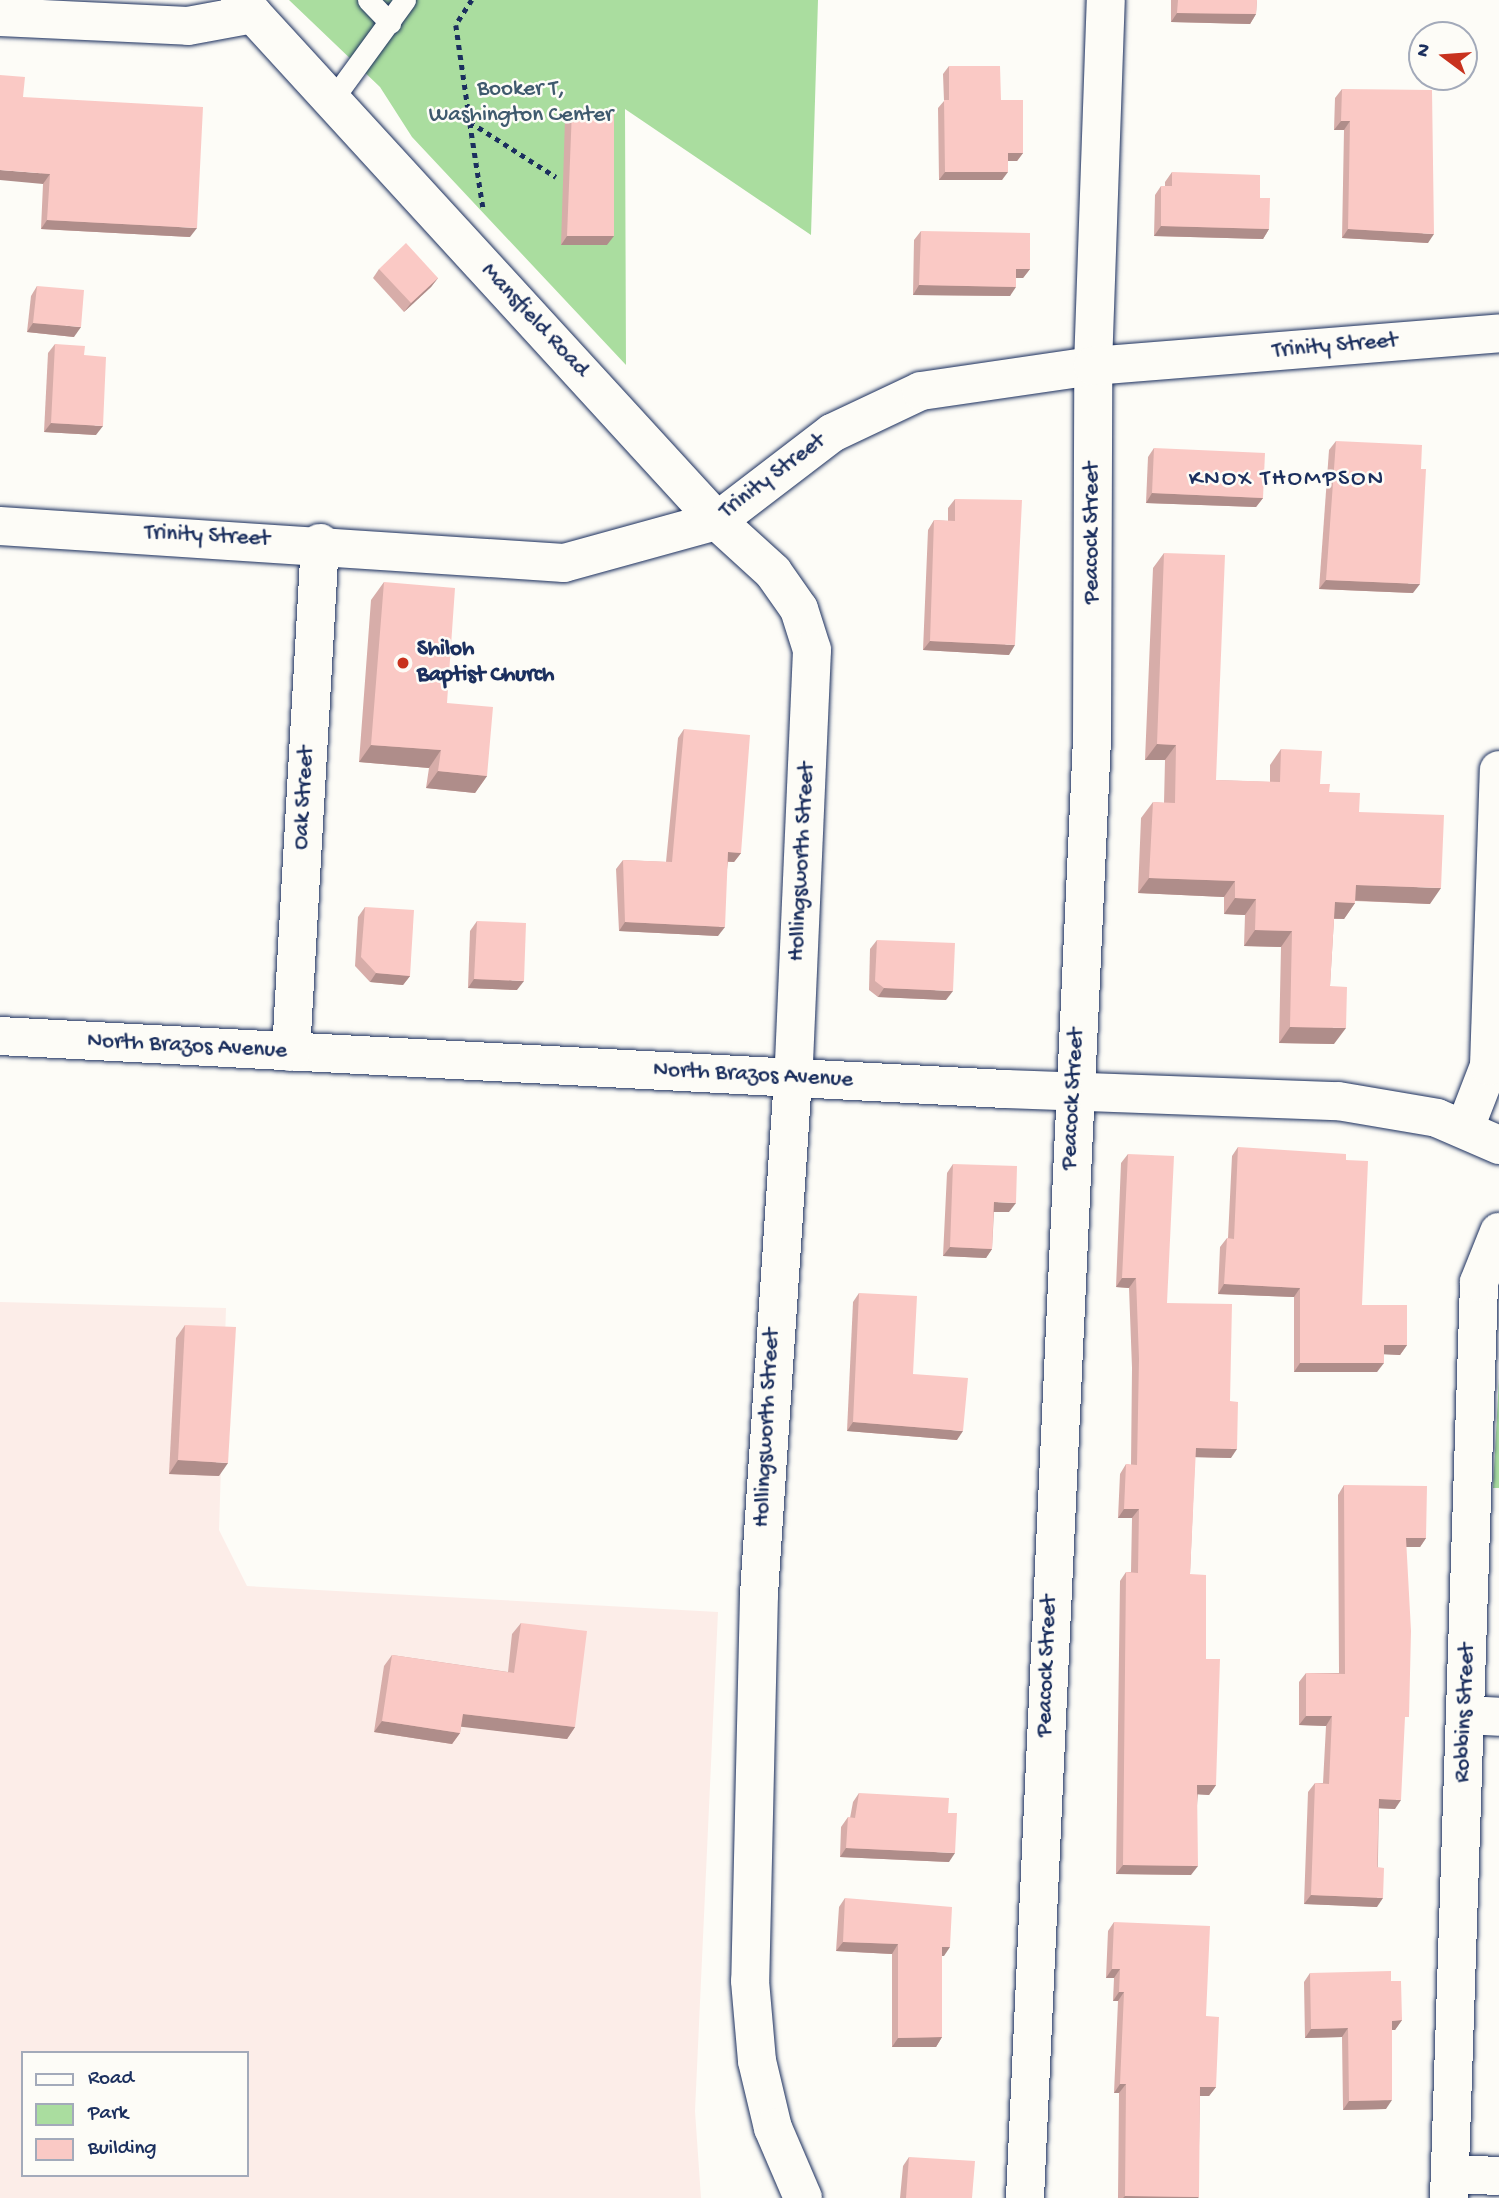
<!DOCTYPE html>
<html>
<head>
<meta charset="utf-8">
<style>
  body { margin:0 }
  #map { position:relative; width:1499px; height:2198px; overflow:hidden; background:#fdfcf7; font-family:"Gochi Hand",sans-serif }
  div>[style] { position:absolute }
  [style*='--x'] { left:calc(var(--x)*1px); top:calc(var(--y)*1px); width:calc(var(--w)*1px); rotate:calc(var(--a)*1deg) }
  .built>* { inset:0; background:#fcede8 }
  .green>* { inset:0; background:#aadd9f }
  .path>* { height:4.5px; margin-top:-2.25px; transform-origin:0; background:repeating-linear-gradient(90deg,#1b2f5e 0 5px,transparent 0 10px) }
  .roads { filter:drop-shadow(0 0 2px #1b2f5e) drop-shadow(0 0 2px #1b2f5e) }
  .lane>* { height:21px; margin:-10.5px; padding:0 10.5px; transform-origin:10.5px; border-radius:10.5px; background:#fdfcf7 }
  .street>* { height:38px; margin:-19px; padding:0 19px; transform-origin:19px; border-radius:19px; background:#fdfcf7 }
  .secondary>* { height:38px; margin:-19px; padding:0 19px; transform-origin:19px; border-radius:19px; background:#fdfcf7 }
  .wall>* { inset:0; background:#d7ada9 }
  .shaded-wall>* { inset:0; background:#af8d8a }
  .building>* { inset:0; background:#fac9c5 }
  .dots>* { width:19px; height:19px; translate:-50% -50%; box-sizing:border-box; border:4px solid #fdfcf7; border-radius:50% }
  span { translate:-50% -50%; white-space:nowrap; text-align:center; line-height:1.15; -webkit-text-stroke:5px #fdfcf7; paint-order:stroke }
  .park-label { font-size:23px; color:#3f5a6e }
  .street-label { font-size:23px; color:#1b2f5e }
  .poi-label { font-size:23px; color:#1b2f5e; font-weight:700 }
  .left { translate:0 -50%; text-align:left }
  .neighbourhood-label { font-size:24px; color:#1b2f5e; letter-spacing:2px }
  .legend { position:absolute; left:21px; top:2051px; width:228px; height:126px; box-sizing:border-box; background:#fdfcf7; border:2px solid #a3aaba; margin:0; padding:9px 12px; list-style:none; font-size:21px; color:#1b2f5e }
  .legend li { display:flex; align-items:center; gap:14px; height:35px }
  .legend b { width:35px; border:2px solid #a3aaba }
  .north { position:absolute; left:1408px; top:21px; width:70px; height:70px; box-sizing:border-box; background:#fdfcf7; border:2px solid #a3aaba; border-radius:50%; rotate:286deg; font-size:19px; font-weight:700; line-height:28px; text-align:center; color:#1b2f5e }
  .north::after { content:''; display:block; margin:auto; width:24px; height:32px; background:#c8321e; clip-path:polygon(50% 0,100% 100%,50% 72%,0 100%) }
</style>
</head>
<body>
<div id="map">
  <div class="built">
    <div style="clip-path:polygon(evenodd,0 1302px,226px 1308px,219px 1530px,247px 1586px,718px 1612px,695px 2111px,701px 2198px,0 2198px,0 1302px,23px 2053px,247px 2053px,247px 2175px,23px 2175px,23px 2053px)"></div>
  </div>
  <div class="green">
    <div style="clip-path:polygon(289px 0,818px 0,811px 235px,625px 109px,626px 365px,412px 137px,380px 87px)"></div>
    <div style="clip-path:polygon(1499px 1378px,1499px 1488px,1493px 1488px)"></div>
  </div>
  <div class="path">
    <div style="--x:472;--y:0;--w:30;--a:123"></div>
    <div style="--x:456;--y:25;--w:98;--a:81.8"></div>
    <div style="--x:470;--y:122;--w:102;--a:32.6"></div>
    <div style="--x:470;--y:123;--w:85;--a:81.2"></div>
  </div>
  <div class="roads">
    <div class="lane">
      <div style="--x:368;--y:0;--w:32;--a:46"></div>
      <div style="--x:332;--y:100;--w:124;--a:-53.9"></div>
    </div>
    <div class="street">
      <div style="--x:240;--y:0;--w:706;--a:47.52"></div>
      <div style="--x:717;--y:521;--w:76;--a:42.3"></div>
      <div style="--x:773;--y:572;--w:45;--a:54.9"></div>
      <div style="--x:799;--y:609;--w:43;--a:72.4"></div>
      <div style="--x:812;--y:650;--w:428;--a:92.5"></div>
      <div style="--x:793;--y:1078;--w:517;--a:93.77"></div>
      <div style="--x:759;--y:1594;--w:387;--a:91.3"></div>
      <div style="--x:750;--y:1981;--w:80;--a:85"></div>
      <div style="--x:757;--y:2061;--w:69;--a:76.6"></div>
      <div style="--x:773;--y:2128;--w:76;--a:66.8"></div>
      <div style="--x:0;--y:17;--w:188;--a:2.7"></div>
      <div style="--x:188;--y:26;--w:66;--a:-10.5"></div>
      <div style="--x:0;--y:1036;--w:1007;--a:3.02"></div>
      <div style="--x:1006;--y:1089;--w:332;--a:2.1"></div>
      <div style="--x:1338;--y:1101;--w:100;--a:9.7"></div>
      <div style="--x:1437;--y:1118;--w:68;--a:23.5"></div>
      <div style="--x:291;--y:1052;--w:510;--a:-86.74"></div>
      <div style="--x:1465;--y:1128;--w:66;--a:-68.8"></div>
      <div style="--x:1489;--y:1066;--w:296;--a:-88.1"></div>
      <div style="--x:1466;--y:1715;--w:33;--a:3"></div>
      <div style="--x:1450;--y:2174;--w:49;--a:2.3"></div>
      <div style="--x:1025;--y:2198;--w:1461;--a:-87.37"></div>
      <div style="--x:1092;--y:739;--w:373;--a:-89.8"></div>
      <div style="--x:1093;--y:366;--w:366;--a:-88"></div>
      <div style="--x:1449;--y:2198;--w:916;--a:-88.12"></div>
      <div style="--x:1479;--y:1282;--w:54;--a:-68.2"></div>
    </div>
    <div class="secondary">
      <div style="--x:0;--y:526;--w:565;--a:3.75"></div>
      <div style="--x:564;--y:563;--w:159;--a:-15.4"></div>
      <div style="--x:717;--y:521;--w:145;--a:-37.4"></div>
      <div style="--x:832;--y:433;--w:98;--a:-25.3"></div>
      <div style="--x:921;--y:391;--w:174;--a:-8.3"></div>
      <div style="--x:1093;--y:366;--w:407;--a:-4.6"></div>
    </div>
  </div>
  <div class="wall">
    <div style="clip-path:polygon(1171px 0,1257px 0,1256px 14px,1250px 24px,1171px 22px)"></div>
    <div style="clip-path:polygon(949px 66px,1001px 100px,1023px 153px,1017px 161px,1008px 161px,1002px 180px,939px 180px,938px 108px,944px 101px,943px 74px)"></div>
    <div style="clip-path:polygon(1342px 89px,1428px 243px,1342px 238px,1344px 130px,1334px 130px,1335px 98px)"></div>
    <div style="clip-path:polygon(23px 97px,190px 237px,41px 229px,43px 184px)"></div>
    <div style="clip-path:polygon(572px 110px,607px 245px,561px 245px,565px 119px)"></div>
    <div style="clip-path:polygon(1172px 172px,1269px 229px,1263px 239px,1154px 236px,1155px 195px,1161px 186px,1165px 186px,1165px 182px)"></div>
    <div style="clip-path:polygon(921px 231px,1030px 269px,1023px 278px,1016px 278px,1010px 296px,913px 295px,914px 240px)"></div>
    <div style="clip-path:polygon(379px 269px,438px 278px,431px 287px,404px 312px,373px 278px)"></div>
    <div style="clip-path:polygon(37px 286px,74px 337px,27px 332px,31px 296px)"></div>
    <div style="clip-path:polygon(55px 344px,84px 355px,96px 435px,44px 432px,48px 353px)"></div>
    <div style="clip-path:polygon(1336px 441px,1413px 593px,1319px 589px,1329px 450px)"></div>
    <div style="clip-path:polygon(1154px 448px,1263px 498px,1256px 507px,1146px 503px,1148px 457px)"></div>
    <div style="clip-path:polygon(955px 499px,1009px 655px,923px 650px,928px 530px,934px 520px,948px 521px,948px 508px)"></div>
    <div style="clip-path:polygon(1164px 553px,1216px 780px,1270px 782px,1270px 765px,1281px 749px,1329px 792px,1359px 812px,1430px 904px,1355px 901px,1355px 903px,1344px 919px,1334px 919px,1330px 986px,1334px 1044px,1279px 1043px,1281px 947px,1244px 946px,1245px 915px,1224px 914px,1224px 897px,1138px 893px,1141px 818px,1153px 802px,1164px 803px,1165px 760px,1145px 760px,1153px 568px)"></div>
    <div style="clip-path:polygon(384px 582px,447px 703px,487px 776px,475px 793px,426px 788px,429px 768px,359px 762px,371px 600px)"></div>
    <div style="clip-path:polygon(684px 729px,741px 853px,734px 862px,728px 862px,718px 936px,619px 931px,616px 869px,623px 860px,666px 862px,678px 738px)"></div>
    <div style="clip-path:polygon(365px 907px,410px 976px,403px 985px,370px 982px,355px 966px,358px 917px)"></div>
    <div style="clip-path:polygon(477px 921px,517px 990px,468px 988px,470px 931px)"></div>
    <div style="clip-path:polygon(877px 940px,946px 1000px,878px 997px,869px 990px,870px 949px)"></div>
    <div style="clip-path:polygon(1238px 1147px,1362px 1305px,1407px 1345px,1400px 1355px,1384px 1354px,1377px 1372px,1294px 1372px,1294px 1297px,1218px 1294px,1220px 1247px,1227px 1238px,1228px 1238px,1232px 1156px)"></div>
    <div style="clip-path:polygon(1128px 1154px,1167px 1303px,1230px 1401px,1231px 1458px,1195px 1457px,1190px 1574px,1206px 1659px,1216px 1785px,1209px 1795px,1198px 1794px,1191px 1875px,1116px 1874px,1120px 1581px,1126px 1572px,1131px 1572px,1132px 1518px,1118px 1518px,1120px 1474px,1126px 1464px,1131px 1465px,1132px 1368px,1129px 1288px,1116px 1287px,1121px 1163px)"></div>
    <div style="clip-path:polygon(953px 1164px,1009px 1212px,994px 1212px,992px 1249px,986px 1258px,943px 1256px,947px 1173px)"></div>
    <div style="clip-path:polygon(859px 1293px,957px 1440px,847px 1431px,853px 1302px)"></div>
    <div style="clip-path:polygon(185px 1325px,219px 1476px,169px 1474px,176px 1338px)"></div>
    <div style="clip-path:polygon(1344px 1485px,1426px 1538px,1420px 1547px,1406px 1547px,1404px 1724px,1395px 1809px,1379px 1808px,1377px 1907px,1304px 1904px,1308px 1792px,1315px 1783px,1323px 1783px,1326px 1726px,1299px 1725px,1299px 1682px,1306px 1673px,1339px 1673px,1338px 1495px)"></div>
    <div style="clip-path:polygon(521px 1623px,575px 1727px,567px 1739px,461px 1726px,460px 1733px,452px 1744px,374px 1732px,384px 1666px,392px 1655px,508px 1672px,512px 1634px)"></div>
    <div style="clip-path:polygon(859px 1793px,949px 1862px,840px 1857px,841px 1827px,848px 1817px,850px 1818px,853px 1802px)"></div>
    <div style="clip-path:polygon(845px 1898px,944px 1956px,942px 1956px,942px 2037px,936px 2047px,892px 2047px,892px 1954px,836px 1951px,839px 1907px)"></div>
    <div style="clip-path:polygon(1114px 1922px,1206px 2016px,1216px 2087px,1209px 2096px,1200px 2096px,1198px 2198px,1118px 2198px,1119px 2093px,1114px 2093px,1118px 2001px,1113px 2001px,1114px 1978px,1106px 1978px,1108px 1931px)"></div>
    <div style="clip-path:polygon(1310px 1973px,1391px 1981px,1402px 2020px,1395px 2030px,1392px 2030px,1386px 2109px,1343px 2110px,1342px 2037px,1305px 2038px,1304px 1982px)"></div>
    <div style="clip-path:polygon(909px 2157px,972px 2198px,900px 2198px,903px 2166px)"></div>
  </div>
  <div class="shaded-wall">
    <div style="clip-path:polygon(1177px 13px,1256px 14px,1250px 24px,1171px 22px)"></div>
    <div style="clip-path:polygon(1341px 121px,1350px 121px,1344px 130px,1334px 130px)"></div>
    <div style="clip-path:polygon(1008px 153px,1023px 153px,1017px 161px,1002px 161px)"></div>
    <div style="clip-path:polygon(0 170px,50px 174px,43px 184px,0 180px)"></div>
    <div style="clip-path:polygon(945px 172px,1008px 172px,1002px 180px,939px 180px)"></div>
    <div style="clip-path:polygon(47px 220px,197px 228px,190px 237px,41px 229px)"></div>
    <div style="clip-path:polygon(1161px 226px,1269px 229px,1263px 239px,1154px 236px)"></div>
    <div style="clip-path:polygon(1348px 229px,1434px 234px,1428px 243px,1342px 238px)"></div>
    <div style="clip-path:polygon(567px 236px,614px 236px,607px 245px,561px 245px)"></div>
    <div style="clip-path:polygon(1016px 269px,1030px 269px,1023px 278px,1010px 278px)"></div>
    <div style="clip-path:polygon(438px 278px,431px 287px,404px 312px,411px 303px)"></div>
    <div style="clip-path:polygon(919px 285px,1016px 287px,1010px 296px,913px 295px)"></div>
    <div style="clip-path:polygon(33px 323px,81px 327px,74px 337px,27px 332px)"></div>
    <div style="clip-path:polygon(51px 423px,103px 426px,96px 435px,44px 432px)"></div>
    <div style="clip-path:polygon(1152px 493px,1263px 498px,1256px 507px,1146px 503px)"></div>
    <div style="clip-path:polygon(1326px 580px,1420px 584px,1413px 593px,1319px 589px)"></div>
    <div style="clip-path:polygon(930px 641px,1015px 645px,1009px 655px,923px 650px)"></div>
    <div style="clip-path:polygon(1157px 744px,1176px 745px,1165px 760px,1145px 760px)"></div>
    <div style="clip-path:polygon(371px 745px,441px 750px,429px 768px,359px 762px)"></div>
    <div style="clip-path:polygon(438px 771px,487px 776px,475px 793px,426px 788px)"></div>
    <div style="clip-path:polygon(728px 852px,741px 853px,734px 862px,722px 861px)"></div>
    <div style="clip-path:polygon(1149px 878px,1235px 881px,1224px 897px,1138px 893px)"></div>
    <div style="clip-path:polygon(1356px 885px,1441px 888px,1430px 904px,1345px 900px)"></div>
    <div style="clip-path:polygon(1235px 898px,1256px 899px,1245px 915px,1224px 914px)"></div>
    <div style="clip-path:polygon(1335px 902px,1355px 903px,1344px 919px,1324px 918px)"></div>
    <div style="clip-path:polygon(625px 922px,725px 927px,718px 936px,619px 931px)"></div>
    <div style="clip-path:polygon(1255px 930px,1292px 931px,1281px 947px,1244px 946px)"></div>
    <div style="clip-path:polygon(376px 973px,410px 976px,403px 985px,370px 982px)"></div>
    <div style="clip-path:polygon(474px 979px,524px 981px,517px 990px,468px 988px)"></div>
    <div style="clip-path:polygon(884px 988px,953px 991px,946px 1000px,878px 997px)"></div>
    <div style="clip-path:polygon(1290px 1027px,1346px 1028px,1334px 1044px,1279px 1043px)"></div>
    <div style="clip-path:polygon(994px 1202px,1016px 1203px,1009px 1212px,988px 1212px)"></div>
    <div style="clip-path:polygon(950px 1247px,992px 1249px,986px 1258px,943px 1256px)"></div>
    <div style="clip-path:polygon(1122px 1278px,1136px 1278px,1129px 1288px,1116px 1287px)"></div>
    <div style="clip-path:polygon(1224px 1284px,1300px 1288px,1294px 1297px,1218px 1294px)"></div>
    <div style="clip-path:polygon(1384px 1345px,1407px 1345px,1400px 1355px,1378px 1354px)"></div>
    <div style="clip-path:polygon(1300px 1363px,1384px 1363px,1377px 1372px,1294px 1372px)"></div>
    <div style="clip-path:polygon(853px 1422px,963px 1431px,957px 1440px,847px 1431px)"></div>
    <div style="clip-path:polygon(1196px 1448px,1237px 1449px,1231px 1458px,1189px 1457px)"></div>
    <div style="clip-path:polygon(178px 1460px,228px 1463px,219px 1476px,169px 1474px)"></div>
    <div style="clip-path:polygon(1124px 1509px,1139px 1509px,1132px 1518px,1118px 1518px)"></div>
    <div style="clip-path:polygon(1406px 1538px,1426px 1538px,1420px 1547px,1399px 1547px)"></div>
    <div style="clip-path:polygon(463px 1714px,575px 1727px,567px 1739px,455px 1726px)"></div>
    <div style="clip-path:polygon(1306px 1716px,1332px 1716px,1326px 1726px,1299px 1725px)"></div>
    <div style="clip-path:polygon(382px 1721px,460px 1733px,452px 1744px,374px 1732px)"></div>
    <div style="clip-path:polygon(1197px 1785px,1216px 1785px,1209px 1795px,1191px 1794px)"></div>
    <div style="clip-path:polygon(1379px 1799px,1401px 1800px,1395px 1809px,1372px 1808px)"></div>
    <div style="clip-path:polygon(846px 1848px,955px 1853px,949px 1862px,840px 1857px)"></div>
    <div style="clip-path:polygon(1123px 1865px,1198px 1866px,1191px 1875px,1116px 1874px)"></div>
    <div style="clip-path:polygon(1311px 1895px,1383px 1898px,1377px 1907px,1304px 1904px)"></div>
    <div style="clip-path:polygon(843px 1942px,898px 1944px,892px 1954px,836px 1951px)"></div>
    <div style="clip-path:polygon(942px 1947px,950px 1947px,944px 1956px,935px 1956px)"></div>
    <div style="clip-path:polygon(1112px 1969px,1120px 1969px,1114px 1978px,1106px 1978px)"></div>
    <div style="clip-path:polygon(1119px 1992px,1124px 1992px,1118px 2001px,1113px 2001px)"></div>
    <div style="clip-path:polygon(1402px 2020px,1395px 2030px,1385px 2030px,1392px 2021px)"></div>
    <div style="clip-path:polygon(1348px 2028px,1342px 2037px,1305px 2038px,1311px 2029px)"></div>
    <div style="clip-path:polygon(942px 2037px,936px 2047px,892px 2047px,898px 2038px)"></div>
    <div style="clip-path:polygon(1120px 2084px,1126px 2084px,1119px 2093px,1114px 2093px)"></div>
    <div style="clip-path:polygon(1200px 2087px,1216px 2087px,1209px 2096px,1193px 2096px)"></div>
    <div style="clip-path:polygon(1392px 2100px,1386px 2109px,1343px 2110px,1349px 2101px)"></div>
    <div style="clip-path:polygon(1125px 2196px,1199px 2197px,1198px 2198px,1123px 2198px)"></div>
  </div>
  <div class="building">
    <div style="clip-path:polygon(1178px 0,1257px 0,1256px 14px,1177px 13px)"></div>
    <div style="clip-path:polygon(949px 66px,1000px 66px,1001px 100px,1023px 100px,1023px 153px,1008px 153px,1008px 172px,945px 172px,944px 100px,949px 100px)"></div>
    <div style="clip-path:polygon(0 75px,25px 77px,23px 97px,203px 107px,197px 228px,47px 220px,50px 174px,0 170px)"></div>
    <div style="clip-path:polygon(1342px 89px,1432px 90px,1434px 234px,1348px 229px,1350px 121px,1341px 121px)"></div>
    <div style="clip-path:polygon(572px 110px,614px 110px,614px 236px,567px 236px)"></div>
    <div style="clip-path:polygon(1172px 172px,1260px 175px,1260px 198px,1270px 198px,1269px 229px,1161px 226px,1161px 186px,1172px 186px)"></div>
    <div style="clip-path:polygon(921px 231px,1030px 233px,1030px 269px,1016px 269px,1016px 287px,919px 285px)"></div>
    <div style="clip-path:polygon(406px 243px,438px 278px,411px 303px,379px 269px)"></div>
    <div style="clip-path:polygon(37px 286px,84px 290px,81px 327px,33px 323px)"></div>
    <div style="clip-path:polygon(55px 344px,85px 346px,84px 355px,106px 357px,103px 426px,51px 423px)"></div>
    <div style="clip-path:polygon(1336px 441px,1422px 445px,1421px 469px,1426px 469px,1420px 584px,1326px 580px)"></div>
    <div style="clip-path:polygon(1154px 448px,1265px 453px,1263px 498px,1152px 493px)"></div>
    <div style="clip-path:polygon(955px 499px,1022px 500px,1015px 645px,930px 641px,934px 520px,955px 521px)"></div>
    <div style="clip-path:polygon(1164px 553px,1225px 555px,1216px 780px,1280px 782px,1281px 749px,1322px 751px,1320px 784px,1330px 784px,1329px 792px,1360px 793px,1359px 812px,1444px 815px,1441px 888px,1356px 885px,1355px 903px,1335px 902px,1330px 986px,1347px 987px,1346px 1028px,1290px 1027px,1292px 931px,1255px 930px,1256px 899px,1235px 898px,1235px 881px,1149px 878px,1153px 802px,1175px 803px,1176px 745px,1157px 744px)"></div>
    <div style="clip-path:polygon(384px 582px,455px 588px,447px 703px,493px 707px,487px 776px,438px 771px,441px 750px,371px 745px)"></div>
    <div style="clip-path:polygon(684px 729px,750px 735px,741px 853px,728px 852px,725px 927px,625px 922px,623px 860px,672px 862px)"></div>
    <div style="clip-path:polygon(365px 907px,414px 910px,410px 976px,376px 973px,361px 957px)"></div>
    <div style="clip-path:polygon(477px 921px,526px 923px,524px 981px,474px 979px)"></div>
    <div style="clip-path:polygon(877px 940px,955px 943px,953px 991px,884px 988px,875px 981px)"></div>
    <div style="clip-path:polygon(1238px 1147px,1346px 1154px,1346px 1160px,1368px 1161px,1362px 1305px,1407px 1305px,1407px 1345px,1384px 1345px,1384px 1363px,1300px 1363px,1300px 1288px,1224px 1284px,1227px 1238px,1234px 1239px)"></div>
    <div style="clip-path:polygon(1128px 1154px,1174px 1156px,1167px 1303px,1232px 1304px,1230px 1401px,1238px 1402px,1237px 1449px,1196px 1448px,1190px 1574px,1206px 1575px,1206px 1659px,1220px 1659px,1216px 1785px,1197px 1785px,1198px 1866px,1123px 1865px,1126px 1572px,1138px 1573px,1139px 1509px,1124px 1509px,1126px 1464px,1137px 1465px,1139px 1359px,1136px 1278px,1122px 1278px)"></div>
    <div style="clip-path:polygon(953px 1164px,1017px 1166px,1016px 1203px,994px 1202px,992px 1249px,950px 1247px)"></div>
    <div style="clip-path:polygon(859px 1293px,917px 1296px,913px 1374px,968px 1378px,963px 1431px,853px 1422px)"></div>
    <div style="clip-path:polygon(185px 1325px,236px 1327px,228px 1463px,178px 1460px)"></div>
    <div style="clip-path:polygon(1344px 1485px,1427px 1486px,1426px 1538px,1406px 1538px,1411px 1631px,1409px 1717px,1405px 1717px,1401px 1800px,1379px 1799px,1377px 1867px,1384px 1868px,1383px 1898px,1311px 1895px,1315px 1783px,1329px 1784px,1332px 1716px,1306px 1716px,1306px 1673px,1345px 1674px)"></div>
    <div style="clip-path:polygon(521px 1623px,587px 1631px,575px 1727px,463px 1714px,460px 1733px,382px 1721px,392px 1655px,514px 1673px)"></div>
    <div style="clip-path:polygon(859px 1793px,949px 1798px,948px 1813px,957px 1813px,955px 1853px,846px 1848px,848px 1817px,855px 1818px)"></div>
    <div style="clip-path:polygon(845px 1898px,952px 1907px,950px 1947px,942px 1947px,942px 2037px,898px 2038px,898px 1944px,843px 1942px)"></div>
    <div style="clip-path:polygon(1114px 1922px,1210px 1926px,1206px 2016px,1219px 2017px,1216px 2087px,1200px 2087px,1199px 2197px,1125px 2196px,1126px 2084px,1120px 2084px,1124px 1992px,1119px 1992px,1120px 1969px,1112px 1969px)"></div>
    <div style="clip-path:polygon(1391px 1971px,1391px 1981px,1401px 1981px,1402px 2020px,1392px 2021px,1392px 2100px,1349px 2101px,1348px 2028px,1311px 2029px,1310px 1973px)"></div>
    <div style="clip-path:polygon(909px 2157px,975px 2161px,972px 2198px,906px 2198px)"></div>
  </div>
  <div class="dots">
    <div style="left:403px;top:663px;background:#c8321e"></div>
  </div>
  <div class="park-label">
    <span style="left:521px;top:103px">Booker T,<br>Washington Center</span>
  </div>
  <div class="street-label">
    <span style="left:534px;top:321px;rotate:47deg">Mansfield Road</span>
    <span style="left:1335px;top:347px;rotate:-5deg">Trinity Street</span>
    <span style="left:773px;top:477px;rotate:-37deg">Trinity Street</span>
    <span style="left:1093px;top:533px;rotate:-90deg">Peacock Street</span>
    <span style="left:207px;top:537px;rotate:3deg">Trinity Street</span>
    <span style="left:305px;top:798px;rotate:-87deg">Oak Street</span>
    <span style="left:803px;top:862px;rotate:-87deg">Hollingsworth Street</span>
    <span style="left:187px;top:1047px;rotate:3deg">North Brazos Avenue</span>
    <span style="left:753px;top:1076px;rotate:3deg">North Brazos Avenue</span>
    <span style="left:1074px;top:1099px;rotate:-87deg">Peacock Street</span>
    <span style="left:768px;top:1428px;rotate:-87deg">Hollingsworth Street</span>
    <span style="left:1048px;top:1666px;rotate:-88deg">Peacock Street</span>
    <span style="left:1466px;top:1713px;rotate:-88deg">Robbins Street</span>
  </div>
  <div class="poi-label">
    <span class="left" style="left:417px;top:663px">Shiloh<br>Baptist Church</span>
  </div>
  <div class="neighbourhood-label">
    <span style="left:1287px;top:480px">KNOX THOMPSON</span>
  </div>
  <ul class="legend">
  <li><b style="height:9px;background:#fdfcf7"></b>Road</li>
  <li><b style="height:19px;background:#aadd9f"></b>Park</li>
  <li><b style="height:19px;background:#fac9c5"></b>Building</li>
  </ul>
  <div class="north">N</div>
</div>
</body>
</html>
